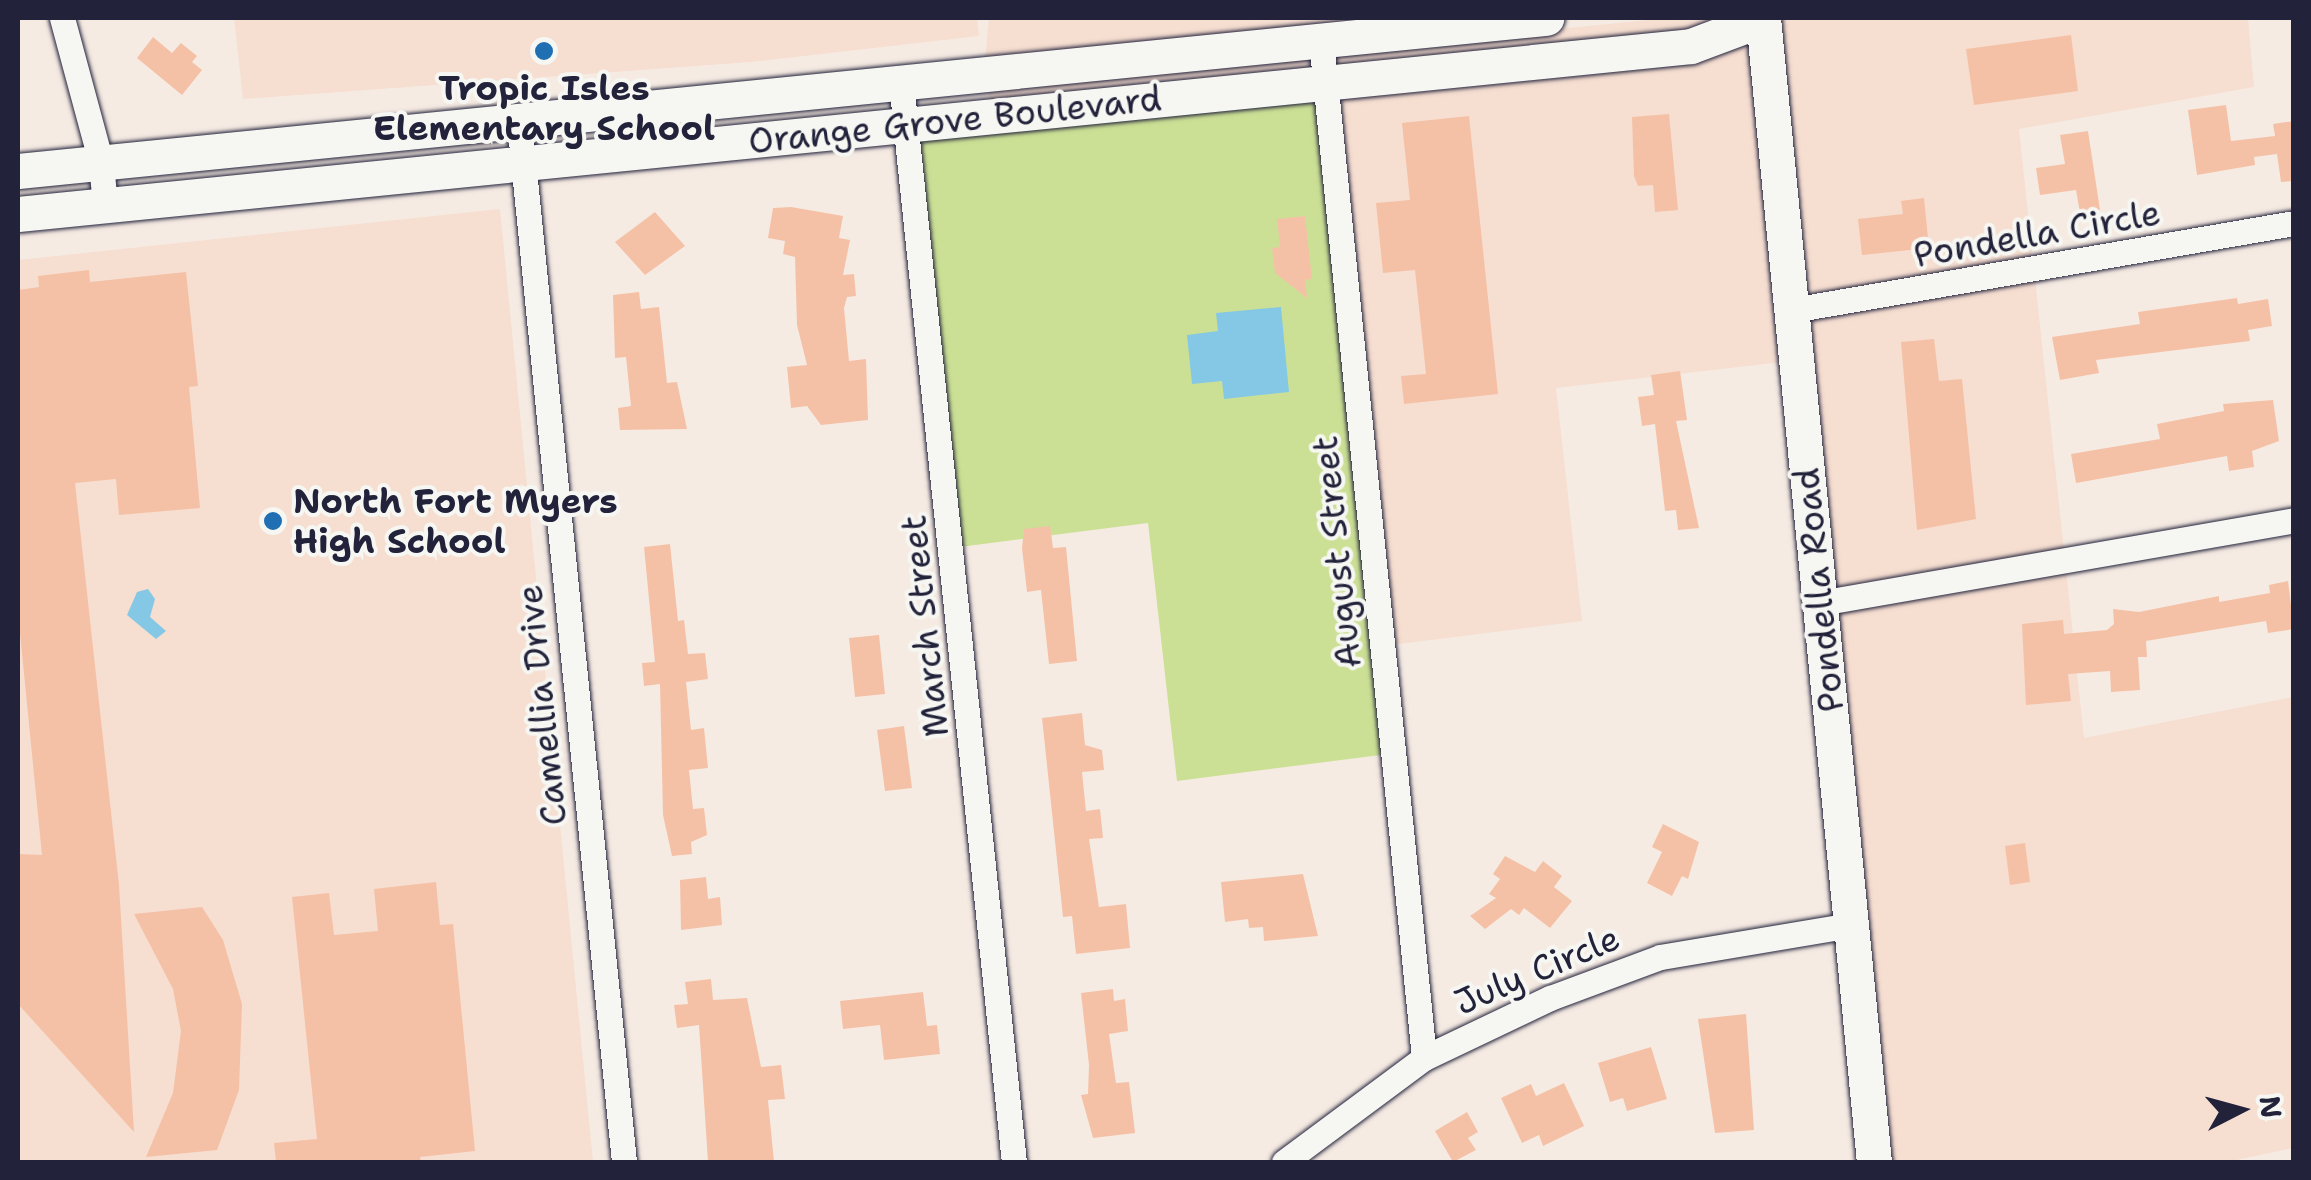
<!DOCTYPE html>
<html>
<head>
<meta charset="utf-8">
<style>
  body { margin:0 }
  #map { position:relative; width:2311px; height:1180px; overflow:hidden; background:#f6ebe3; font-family:"Shantell Sans",sans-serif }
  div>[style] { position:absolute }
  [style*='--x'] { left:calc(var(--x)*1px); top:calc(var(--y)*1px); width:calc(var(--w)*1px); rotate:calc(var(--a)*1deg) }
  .built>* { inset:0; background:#f6ded1 }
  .green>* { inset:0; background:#cce095 }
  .water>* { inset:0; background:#84c8e5 }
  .building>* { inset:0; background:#f5c1a6 }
  .roads { filter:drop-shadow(0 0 2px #22223b) drop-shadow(0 0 2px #22223b) }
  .street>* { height:25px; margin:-12.5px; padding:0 12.5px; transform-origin:12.5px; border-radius:12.5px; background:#f6f6f2 }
  .secondary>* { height:35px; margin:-17.5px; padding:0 17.5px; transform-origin:17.5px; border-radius:17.5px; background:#f6f6f2 }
  .dots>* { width:28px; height:28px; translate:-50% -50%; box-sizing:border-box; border:5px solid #f6f6f2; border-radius:50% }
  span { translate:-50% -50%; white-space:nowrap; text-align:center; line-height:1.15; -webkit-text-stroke:8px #f6f6f2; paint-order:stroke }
  .poi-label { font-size:35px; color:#22223b; font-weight:700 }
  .left { translate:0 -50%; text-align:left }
  .street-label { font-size:35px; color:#22223b }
  .frame { position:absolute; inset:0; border:20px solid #22223b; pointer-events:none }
  .north { position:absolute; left:2191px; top:1060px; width:100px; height:100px; -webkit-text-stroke:8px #f6f6f2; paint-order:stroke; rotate:84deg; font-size:28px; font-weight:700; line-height:40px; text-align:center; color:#22223b }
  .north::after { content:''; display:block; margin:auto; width:35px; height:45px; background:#22223b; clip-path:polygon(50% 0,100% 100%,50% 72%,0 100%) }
</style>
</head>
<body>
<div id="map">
  <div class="built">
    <div style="clip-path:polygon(234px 18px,977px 18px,979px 36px,750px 62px,243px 99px)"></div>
    <div style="clip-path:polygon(989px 18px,1411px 18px,985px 60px)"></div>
    <div style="clip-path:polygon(1668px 18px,1724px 20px,1688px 33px,990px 104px,988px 86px)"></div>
    <div style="clip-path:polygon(2248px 18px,2254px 87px,2019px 129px,2084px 738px,2293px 697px,2293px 1148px,2227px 1162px,1889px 1162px,1778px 19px)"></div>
    <div style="clip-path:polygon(1750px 38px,1782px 362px,1556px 388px,1582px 621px,1384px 646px,1319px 97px)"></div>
    <div style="clip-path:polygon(500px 209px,593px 1162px,18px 1162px,18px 260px)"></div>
  </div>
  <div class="green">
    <div style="clip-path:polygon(1319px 97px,1396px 753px,1177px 781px,1148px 523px,944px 549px,898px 139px)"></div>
  </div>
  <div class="water">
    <div style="clip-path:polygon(1281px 307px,1289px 392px,1224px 399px,1222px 381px,1192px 384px,1187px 335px,1218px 331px,1216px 313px)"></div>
    <div style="clip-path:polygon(148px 589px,155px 599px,150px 617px,166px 631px,156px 639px,127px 615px,137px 592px)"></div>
  </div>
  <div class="building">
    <div style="clip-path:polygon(2071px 35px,2078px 91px,1974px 105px,1966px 49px)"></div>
    <div style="clip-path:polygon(153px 37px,172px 53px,181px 43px,197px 56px,192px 62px,202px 70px,182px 95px,137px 58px)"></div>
    <div style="clip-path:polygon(2226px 105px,2231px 141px,2275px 136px,2273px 124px,2294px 121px,2294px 181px,2281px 182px,2277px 154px,2254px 157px,2255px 165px,2197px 175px,2188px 110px)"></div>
    <div style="clip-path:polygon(1669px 114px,1678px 210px,1655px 212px,1653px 185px,1638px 186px,1634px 176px,1632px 117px)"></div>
    <div style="clip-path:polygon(1469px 116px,1498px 394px,1404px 404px,1401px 376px,1426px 374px,1415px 270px,1383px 273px,1376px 203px,1410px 200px,1402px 123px)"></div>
    <div style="clip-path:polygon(2088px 131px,2100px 210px,2080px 213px,2076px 190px,2040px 195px,2036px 168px,2065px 164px,2060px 135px)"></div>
    <div style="clip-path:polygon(1924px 198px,1929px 248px,1862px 255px,1858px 219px,1903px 214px,1901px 201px)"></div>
    <div style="clip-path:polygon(791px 207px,843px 216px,839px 238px,850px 240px,843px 275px,854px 274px,856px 296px,847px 297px,844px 308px,849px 361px,866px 359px,868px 420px,821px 425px,807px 406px,791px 408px,787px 367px,807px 365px,797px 325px,795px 257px,783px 254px,785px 241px,768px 238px,773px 208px)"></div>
    <div style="clip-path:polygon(655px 212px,685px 246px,645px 275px,615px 242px)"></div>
    <div style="clip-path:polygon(1305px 216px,1312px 279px,1305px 280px,1307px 298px,1275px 273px,1272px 248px,1280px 247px,1277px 219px)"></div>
    <div style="clip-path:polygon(89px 270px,90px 282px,186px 272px,198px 386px,189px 387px,200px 508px,119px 515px,116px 479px,75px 483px,119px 885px,134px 1132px,18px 1004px,18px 854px,42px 855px,18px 613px,18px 290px,39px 287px,38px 276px)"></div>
    <div style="clip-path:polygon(639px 292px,641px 309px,659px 307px,667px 383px,677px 382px,687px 429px,620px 430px,618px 408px,631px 406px,626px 357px,615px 358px,613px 295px)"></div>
    <div style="clip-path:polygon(2237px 298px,2238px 304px,2268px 299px,2272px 326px,2248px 330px,2250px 341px,2096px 360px,2099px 373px,2060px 380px,2052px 337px,2140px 324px,2138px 312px)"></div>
    <div style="clip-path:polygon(1934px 339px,1939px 381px,1962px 379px,1976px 519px,1917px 530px,1901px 342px)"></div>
    <div style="clip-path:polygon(1680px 371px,1687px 420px,1676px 421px,1699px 528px,1678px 530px,1676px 510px,1665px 511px,1655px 424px,1642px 426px,1638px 397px,1654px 395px,1651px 375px)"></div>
    <div style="clip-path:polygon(2273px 400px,2279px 441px,2252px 451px,2254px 467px,2229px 471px,2227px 456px,2076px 483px,2071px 454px,2160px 439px,2157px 424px,2224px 411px,2223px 404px)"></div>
    <div style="clip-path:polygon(1050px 526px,1053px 548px,1066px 547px,1077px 661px,1049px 664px,1041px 590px,1027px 592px,1022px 548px,1024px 529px)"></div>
    <div style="clip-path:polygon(670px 544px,678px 621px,684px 620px,688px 654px,705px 653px,708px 679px,686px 682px,691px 730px,704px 728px,708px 768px,689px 770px,693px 809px,704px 808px,707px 835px,691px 842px,692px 854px,672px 856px,663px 815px,660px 684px,644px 686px,642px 663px,655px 662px,644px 547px)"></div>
    <div style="clip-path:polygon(2288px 581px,2294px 629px,2268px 633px,2266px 621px,2146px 641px,2147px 657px,2138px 657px,2140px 690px,2111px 692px,2110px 671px,2068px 674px,2071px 701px,2026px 705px,2022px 624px,2063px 620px,2064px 634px,2107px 630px,2114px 624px,2113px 609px,2139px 612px,2219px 596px,2219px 602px,2270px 593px,2269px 585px)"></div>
    <div style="clip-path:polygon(879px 635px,885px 694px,855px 697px,849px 638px)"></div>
    <div style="clip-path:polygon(1082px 713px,1085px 745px,1102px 750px,1104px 770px,1082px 772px,1086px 811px,1100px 809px,1103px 838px,1089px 839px,1099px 907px,1126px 904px,1130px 948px,1076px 954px,1072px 916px,1063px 917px,1042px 718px)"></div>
    <div style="clip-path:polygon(904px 726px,912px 788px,885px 791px,877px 730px)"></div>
    <div style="clip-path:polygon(1663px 824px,1699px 842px,1688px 879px,1682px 876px,1672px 896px,1647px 883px,1662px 852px,1652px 847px)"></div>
    <div style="clip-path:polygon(2025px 843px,2030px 882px,2010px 885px,2005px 846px)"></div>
    <div style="clip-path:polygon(1505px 856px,1535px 872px,1543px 861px,1562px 876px,1554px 887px,1572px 901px,1550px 928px,1524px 908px,1519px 915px,1511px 909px,1485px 929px,1470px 916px,1496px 898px,1489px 894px,1500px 879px,1493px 874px)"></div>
    <div style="clip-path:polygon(1303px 874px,1318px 936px,1264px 941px,1263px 927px,1249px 928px,1248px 919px,1225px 922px,1221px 882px)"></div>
    <div style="clip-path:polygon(706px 877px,708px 899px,720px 897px,722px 925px,681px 930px,680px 880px)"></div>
    <div style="clip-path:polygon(436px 882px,440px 925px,453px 924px,475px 1151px,420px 1157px,421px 1162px,276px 1162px,274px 1143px,317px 1139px,292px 897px,329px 893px,334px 935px,378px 931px,374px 889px)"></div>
    <div style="clip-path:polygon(202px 907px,223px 940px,242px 1004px,239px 1090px,217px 1150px,146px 1157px,173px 1093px,181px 1031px,173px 989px,134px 914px)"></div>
    <div style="clip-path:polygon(711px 979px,713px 1000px,747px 998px,761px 1067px,781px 1065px,785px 1099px,768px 1100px,774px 1162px,708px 1162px,699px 1025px,677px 1028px,674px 1005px,688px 1004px,685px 982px)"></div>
    <div style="clip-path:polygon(1113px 989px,1114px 1001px,1125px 999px,1128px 1031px,1109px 1034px,1116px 1083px,1129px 1082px,1135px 1133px,1093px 1138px,1081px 1095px,1088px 1094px,1089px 1065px,1081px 993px)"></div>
    <div style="clip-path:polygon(923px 992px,927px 1026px,937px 1025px,940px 1054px,884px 1060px,880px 1025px,843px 1029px,840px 1001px)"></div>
    <div style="clip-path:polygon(1746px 1014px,1754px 1130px,1715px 1133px,1698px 1019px)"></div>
    <div style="clip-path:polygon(1651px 1047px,1667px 1099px,1627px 1111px,1623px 1098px,1610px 1102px,1598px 1063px)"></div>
    <div style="clip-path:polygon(1564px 1083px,1584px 1126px,1543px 1146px,1539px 1135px,1522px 1143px,1501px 1098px,1531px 1084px,1536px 1096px)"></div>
    <div style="clip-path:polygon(1467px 1112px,1478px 1132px,1468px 1138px,1476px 1150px,1453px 1162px,1435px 1131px)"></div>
  </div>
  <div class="roads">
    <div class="street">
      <div style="--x:62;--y:18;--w:150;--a:74.9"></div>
      <div style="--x:101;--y:163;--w:42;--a:84.6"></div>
      <div style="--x:1321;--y:40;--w:1023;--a:84.22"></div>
      <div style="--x:901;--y:82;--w:1086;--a:84.03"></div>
      <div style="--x:519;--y:121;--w:1046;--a:84.24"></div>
      <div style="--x:1792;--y:310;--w:509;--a:-9.83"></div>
      <div style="--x:1820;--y:603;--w:481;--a:-9.9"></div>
      <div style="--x:1284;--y:1162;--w:174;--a:-36.6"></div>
      <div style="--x:1424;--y:1058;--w:140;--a:-25.5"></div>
      <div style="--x:1550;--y:998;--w:117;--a:-20.4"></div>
      <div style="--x:1660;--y:957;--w:194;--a:-9.5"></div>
    </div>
    <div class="secondary">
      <div style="--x:1763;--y:18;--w:1149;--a:84.46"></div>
      <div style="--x:18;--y:171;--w:1536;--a:-5.72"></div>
      <div style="--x:18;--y:214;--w:1681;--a:-5.73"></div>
      <div style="--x:1691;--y:46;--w:77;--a:-20.6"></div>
    </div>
  </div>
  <div class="dots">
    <div style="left:544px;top:51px;background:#1f6fb2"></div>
    <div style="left:273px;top:521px;background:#1f6fb2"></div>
  </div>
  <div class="poi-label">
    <span style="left:544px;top:108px">Tropic Isles<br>Elementary School</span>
    <span class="left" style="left:293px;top:521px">North Fort Myers<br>High School</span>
  </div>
  <div class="street-label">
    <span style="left:955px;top:120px;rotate:-6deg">Orange Grove Boulevard</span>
    <span style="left:2037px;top:234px;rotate:-10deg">Pondella Circle</span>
    <span style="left:1337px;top:552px;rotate:-96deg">August Street</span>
    <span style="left:1819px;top:590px;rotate:-96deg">Pondella Road</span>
    <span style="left:925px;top:626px;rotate:-96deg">March Street</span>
    <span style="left:542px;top:705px;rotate:-96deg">Camellia Drive</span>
    <span style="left:1537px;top:970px;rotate:-23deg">July Circle</span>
  </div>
  <div class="frame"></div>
  <div class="north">N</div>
</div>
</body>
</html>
